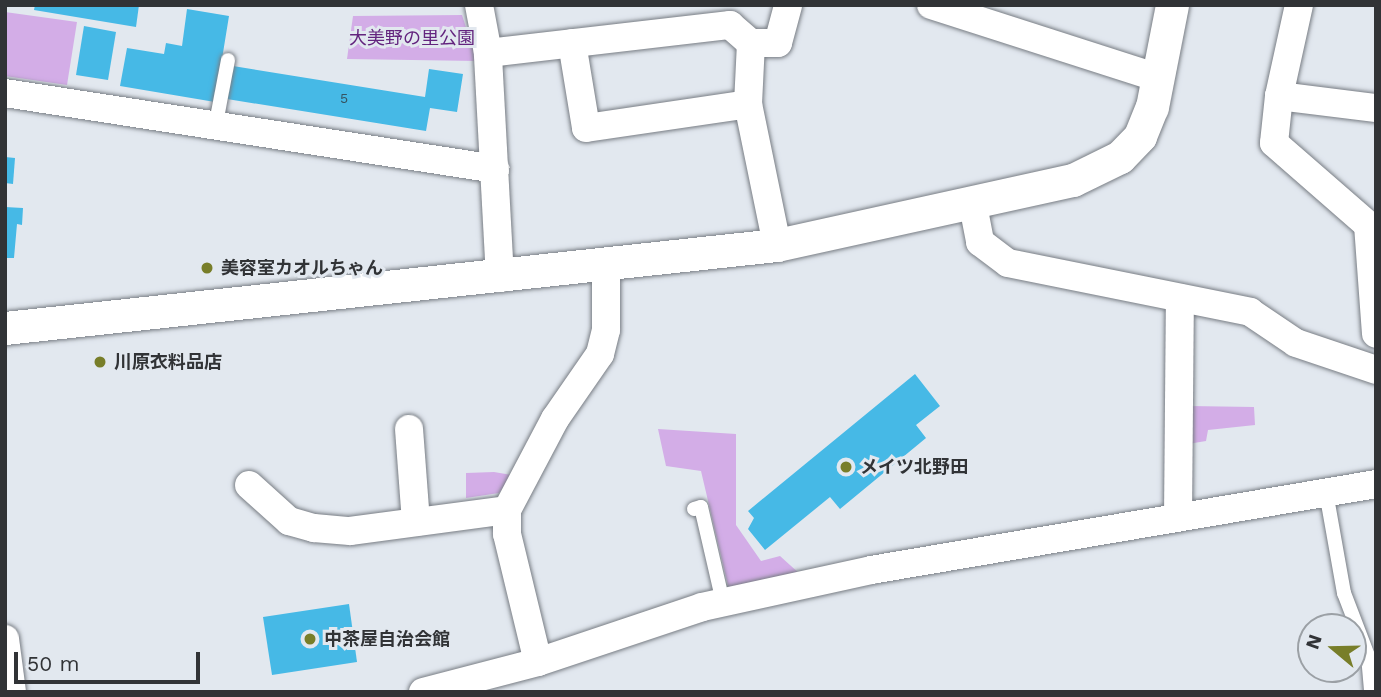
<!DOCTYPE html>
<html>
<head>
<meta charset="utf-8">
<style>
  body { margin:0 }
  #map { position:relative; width:1381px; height:697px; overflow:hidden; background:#e2e8ef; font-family:"Work Sans","Noto Sans JP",sans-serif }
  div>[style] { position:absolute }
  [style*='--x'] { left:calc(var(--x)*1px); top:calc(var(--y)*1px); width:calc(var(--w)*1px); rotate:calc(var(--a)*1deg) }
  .green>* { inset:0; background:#d3ade7 }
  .building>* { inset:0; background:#46b9e6 }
  .roads { filter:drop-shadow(0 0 2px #787d84) drop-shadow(0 0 2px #787d84) }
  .service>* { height:14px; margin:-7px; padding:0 7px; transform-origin:7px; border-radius:7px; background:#fff }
  .minor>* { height:28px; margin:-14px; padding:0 14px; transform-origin:14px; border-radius:14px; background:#fff }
  .tertiary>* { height:33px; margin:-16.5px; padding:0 16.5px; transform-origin:16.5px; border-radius:16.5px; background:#fff }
  .dots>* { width:19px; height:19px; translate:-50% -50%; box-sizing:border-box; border:4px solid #e2e8ef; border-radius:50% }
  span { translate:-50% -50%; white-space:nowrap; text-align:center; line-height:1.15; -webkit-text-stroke:6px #e2e8ef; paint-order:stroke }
  .number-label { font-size:14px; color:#365462 }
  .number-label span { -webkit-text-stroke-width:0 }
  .park-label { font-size:18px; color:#63247e }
  .poi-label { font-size:18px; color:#313336; font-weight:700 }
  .left { translate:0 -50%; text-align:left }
  .frame { position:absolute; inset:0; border:7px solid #313336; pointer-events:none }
  .north { position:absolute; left:1297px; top:613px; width:70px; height:70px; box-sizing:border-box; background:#e2e8ef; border:2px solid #9ba0a5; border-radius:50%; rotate:289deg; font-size:19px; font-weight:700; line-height:28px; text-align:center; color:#313336 }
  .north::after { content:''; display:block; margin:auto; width:24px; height:32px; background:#787e29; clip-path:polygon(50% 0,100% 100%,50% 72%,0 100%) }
  .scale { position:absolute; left:14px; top:652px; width:186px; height:32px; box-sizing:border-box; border:4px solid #313336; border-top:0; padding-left:9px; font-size:21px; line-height:24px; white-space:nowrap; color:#313336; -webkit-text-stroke:5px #e2e8ef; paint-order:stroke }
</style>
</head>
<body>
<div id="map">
  <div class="green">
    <div style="clip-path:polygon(5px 12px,77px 22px,67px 85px,5px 76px)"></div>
    <div style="clip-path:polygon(462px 15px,477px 61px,347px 59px,353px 16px)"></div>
    <div style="clip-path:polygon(1189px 406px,1254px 407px,1255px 425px,1208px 430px,1206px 441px,1188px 444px)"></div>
    <div style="clip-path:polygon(658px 429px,736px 434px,736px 525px,761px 561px,780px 556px,801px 575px,729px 590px,701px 471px,666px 466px)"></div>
    <div style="clip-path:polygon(466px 473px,494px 472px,512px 475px,499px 493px,466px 498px)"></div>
  </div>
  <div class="building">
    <div style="clip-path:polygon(35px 5px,139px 5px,136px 27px,34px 10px)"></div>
    <div style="clip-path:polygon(187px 9px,229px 16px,215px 102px,120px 86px,127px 48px,164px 54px,166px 43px,182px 46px)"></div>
    <div style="clip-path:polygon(84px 26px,116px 32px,108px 80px,76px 75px)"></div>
    <div style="clip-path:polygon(233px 66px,425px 97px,429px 69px,463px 74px,457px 112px,430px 108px,426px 131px,227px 99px)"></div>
    <div style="clip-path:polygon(5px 157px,15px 158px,13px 184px,5px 183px)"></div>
    <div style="clip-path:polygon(5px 207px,23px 208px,22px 225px,17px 224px,14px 258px,5px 258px)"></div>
    <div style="clip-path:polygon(915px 374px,940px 406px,916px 425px,926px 438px,840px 509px,830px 497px,765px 550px,748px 529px,754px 518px,748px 511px)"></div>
    <div style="clip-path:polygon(349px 604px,357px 662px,272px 675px,263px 617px)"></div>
  </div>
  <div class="roads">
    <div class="service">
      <div style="--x:216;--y:123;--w:64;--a:-79.2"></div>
      <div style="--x:1326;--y:492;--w:103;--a:79.9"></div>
      <div style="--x:1344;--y:593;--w:67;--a:69.1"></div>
      <div style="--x:1368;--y:656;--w:36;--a:85"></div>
      <div style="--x:694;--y:509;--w:7;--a:-16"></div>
      <div style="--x:701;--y:507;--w:98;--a:77"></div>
    </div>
    <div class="minor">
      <div style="--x:479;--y:5;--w:49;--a:79.4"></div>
      <div style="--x:931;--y:5;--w:238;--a:17.8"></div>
      <div style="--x:1299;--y:5;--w:93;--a:102.4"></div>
      <div style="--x:1279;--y:96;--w:47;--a:96.1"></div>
      <div style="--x:1274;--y:143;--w:125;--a:41.1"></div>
      <div style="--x:1368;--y:225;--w:109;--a:85.8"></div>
      <div style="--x:572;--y:43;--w:86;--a:80.6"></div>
      <div style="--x:586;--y:128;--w:164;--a:-8.4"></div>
      <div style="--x:5;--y:93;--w:496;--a:8.8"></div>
      <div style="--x:1279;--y:96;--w:98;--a:7.1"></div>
      <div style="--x:973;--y:205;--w:38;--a:79"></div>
      <div style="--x:980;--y:242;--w:35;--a:37"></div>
      <div style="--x:1008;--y:263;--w:247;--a:11.4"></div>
      <div style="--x:1250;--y:312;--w:55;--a:34"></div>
      <div style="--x:1296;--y:343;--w:84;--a:18.6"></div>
      <div style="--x:777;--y:245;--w:144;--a:-101.6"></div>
      <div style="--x:748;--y:104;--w:61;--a:-87.2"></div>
      <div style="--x:751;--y:43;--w:27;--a:0"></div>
      <div style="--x:778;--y:43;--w:39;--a:-75"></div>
      <div style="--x:500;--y:278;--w:225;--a:-93.1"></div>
      <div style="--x:488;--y:53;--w:244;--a:-6.6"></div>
      <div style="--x:730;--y:25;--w:28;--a:41"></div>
      <div style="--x:409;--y:429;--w:93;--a:85.7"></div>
      <div style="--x:249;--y:485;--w:54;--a:42"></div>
      <div style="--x:289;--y:521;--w:26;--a:16"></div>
      <div style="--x:314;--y:528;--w:36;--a:5"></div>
      <div style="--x:350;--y:531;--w:158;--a:-7.6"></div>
      <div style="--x:1178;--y:517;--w:219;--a:-89.5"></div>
      <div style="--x:5;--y:639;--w:53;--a:82.5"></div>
      <div style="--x:538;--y:662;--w:132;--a:-103.6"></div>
      <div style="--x:507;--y:534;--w:24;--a:-90"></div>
      <div style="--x:507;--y:510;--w:103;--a:-62.2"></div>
      <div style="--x:555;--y:419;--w:79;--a:-55.3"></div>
      <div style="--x:600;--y:354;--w:25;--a:-76"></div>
      <div style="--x:606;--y:330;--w:65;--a:-90"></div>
      <div style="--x:423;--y:692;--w:119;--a:-14.6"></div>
      <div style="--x:538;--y:662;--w:173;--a:-18.5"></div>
      <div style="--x:702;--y:607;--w:173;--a:-12.3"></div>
      <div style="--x:871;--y:570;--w:512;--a:-9.66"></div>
    </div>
    <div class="tertiary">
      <div style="--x:5;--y:328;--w:776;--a:-6.14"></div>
      <div style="--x:777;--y:245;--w:303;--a:-12.4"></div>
      <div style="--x:1073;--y:180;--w:52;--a:-26.1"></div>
      <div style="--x:1120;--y:157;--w:29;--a:-46"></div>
      <div style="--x:1140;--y:136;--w:31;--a:-68"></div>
      <div style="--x:1152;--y:107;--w:104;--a:-78.9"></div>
    </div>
  </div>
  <div class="dots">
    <div style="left:207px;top:268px;background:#787e29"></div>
    <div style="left:100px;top:362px;background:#787e29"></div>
    <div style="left:846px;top:467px;background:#787e29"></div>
    <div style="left:310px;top:639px;background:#787e29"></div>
  </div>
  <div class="number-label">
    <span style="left:344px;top:98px">5</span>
  </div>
  <div class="park-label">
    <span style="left:412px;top:38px">大美野の里公園</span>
  </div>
  <div class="poi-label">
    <span class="left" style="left:221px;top:268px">美容室カオルちゃん</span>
    <span class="left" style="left:114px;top:362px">川原衣料品店</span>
    <span class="left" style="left:860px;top:467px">メイツ北野田</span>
    <span class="left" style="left:324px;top:639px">中茶屋自治会館</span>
  </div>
  <div class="frame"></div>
  <div class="north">N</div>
  <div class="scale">50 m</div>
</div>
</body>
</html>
